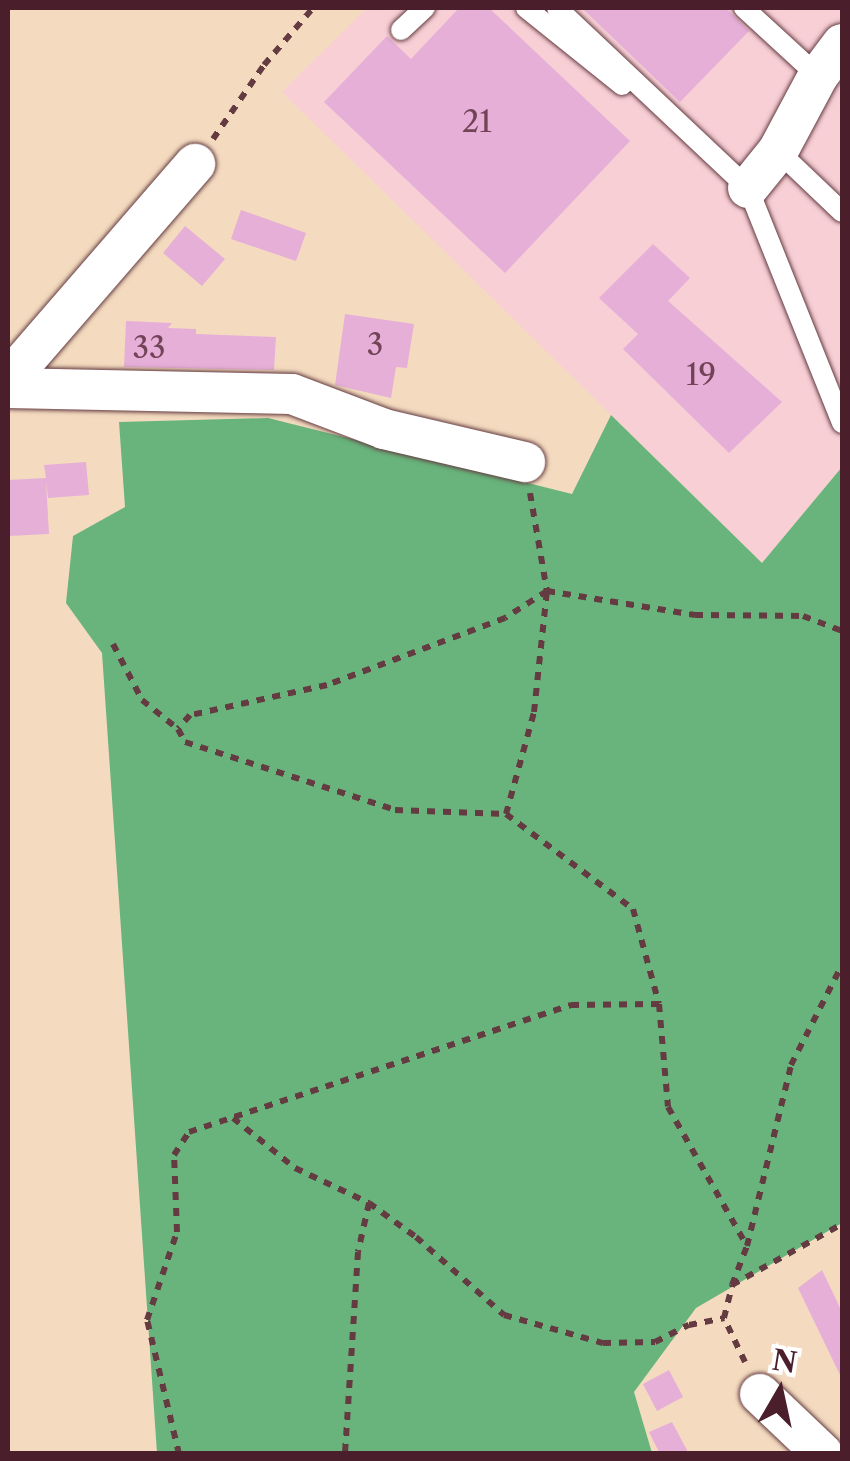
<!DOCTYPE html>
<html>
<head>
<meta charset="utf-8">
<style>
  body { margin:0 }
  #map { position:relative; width:850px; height:1461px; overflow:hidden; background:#f4dbbf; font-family:"Libre Caslon Text",serif }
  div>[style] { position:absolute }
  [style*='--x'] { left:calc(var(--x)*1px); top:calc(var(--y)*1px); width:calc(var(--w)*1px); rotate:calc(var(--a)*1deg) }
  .built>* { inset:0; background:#f7cfd5 }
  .forest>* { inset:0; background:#68b47c }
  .building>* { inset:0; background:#e5afd8 }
  .path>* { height:6px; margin-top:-3px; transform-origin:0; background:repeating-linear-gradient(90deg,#643b41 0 8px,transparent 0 16px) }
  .roads { filter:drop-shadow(0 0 2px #643b41) drop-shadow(0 0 2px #643b41) }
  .lane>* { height:20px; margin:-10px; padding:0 10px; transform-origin:10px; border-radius:10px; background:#fff }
  .street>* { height:40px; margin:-20px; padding:0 20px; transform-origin:20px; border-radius:20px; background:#fff }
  span { translate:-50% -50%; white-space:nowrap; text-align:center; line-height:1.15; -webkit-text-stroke:9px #fff; paint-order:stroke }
  .number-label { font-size:30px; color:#714356 }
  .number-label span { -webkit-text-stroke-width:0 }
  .frame { position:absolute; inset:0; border:10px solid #4a1f2b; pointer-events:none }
  .north { position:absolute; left:730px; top:1341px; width:100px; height:100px; -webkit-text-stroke:8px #fff; paint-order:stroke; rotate:9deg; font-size:28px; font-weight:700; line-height:40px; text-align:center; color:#4a1f2b }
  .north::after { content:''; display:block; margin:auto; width:35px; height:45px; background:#4a1f2b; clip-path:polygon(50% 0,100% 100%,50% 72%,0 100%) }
</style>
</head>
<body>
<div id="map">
  <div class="built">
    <div style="clip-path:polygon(367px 8px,842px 8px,842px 467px,762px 563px,282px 92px)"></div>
  </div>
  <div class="forest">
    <div style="clip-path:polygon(611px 415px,762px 563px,842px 467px,842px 1223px,696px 1308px,634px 1392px,652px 1453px,157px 1453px,102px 653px,66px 603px,73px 536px,125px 507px,119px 422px,268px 418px,572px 494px)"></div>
  </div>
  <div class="building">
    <div style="clip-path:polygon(459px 8px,489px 8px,630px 141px,505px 273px,324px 102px,387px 36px,411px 59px)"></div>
    <div style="clip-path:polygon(582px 8px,726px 8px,749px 31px,680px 102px)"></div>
    <div style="clip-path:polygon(241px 210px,306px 233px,296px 261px,231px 239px)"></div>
    <div style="clip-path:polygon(185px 226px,225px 259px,202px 286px,163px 253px)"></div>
    <div style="clip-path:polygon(653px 244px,690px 278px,668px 301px,782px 402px,729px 453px,623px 349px,638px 334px,599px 298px)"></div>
    <div style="clip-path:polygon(345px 314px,414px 324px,407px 368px,396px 367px,391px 398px,335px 385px)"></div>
    <div style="clip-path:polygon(126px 321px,172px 323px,168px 328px,196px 329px,196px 334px,276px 337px,274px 370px,124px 367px)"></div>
    <div style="clip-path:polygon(86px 462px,89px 495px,48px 498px,46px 481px,49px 534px,8px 536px,8px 480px,46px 478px,44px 465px)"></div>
    <div style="clip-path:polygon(822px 1270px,842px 1312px,842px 1379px,798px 1288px)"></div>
    <div style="clip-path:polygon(669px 1370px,683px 1397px,657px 1411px,643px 1384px)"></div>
    <div style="clip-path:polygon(672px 1422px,689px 1454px,660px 1454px,649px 1432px)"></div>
  </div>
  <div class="path">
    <div style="--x:213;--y:139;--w:90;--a:-55.4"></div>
    <div style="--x:264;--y:65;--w:75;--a:-49.3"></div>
    <div style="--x:530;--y:493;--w:99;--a:80.2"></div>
    <div style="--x:547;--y:591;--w:150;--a:9.2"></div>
    <div style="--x:695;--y:615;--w:108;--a:0.5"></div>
    <div style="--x:803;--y:616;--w:42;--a:21"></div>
    <div style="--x:113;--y:644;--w:63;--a:62.6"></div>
    <div style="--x:142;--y:700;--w:46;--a:38.9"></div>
    <div style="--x:506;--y:814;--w:106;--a:-74.6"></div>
    <div style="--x:534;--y:712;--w:122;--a:-83.9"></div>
    <div style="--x:547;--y:591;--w:50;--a:147.3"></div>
    <div style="--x:505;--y:618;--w:190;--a:159.4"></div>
    <div style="--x:327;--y:685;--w:140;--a:167.6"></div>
    <div style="--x:190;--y:715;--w:18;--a:131"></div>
    <div style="--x:178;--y:729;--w:15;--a:62"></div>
    <div style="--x:185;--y:742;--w:221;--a:17.9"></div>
    <div style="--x:395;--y:810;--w:111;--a:2.1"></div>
    <div style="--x:506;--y:814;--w:159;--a:36.8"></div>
    <div style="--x:633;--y:909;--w:98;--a:74.7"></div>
    <div style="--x:659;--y:1004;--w:103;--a:85"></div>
    <div style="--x:668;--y:1107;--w:160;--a:60.4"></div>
    <div style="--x:233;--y:1118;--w:80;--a:38.9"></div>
    <div style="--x:295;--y:1168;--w:82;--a:25.3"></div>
    <div style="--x:369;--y:1203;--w:50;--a:102.7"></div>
    <div style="--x:358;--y:1252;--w:202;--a:93.7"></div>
    <div style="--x:369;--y:1203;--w:58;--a:35.9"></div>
    <div style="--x:416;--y:1237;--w:118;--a:41.6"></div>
    <div style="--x:504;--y:1315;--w:103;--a:15.8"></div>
    <div style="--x:603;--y:1343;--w:52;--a:-1.1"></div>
    <div style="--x:655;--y:1342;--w:38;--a:-27"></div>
    <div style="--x:689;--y:1325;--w:36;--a:-11"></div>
    <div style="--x:732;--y:1285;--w:42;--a:-69"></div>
    <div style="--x:747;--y:1246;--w:186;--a:-76.3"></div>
    <div style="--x:791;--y:1065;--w:112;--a:-63"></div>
    <div style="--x:745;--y:1362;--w:49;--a:-115.5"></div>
    <div style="--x:724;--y:1318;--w:34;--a:-76"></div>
    <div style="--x:732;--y:1285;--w:126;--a:-29"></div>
    <div style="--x:179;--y:1454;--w:138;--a:-103.4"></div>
    <div style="--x:147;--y:1320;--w:93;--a:-71.2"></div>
    <div style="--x:177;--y:1232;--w:77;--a:-92.2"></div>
    <div style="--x:174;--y:1155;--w:27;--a:-57"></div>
    <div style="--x:189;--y:1132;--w:403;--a:-18.4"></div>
    <div style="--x:571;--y:1005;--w:88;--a:-0.7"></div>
  </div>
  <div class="roads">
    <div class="lane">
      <div style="--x:526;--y:8;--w:123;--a:38.7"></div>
      <div style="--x:557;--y:8;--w:262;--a:43.3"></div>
      <div style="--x:748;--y:188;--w:253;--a:68.2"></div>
      <div style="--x:744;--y:8;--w:100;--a:42.6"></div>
      <div style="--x:401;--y:30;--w:33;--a:-43"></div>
      <div style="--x:778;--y:151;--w:88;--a:43.6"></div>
    </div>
    <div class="street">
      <div style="--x:748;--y:188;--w:48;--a:-51"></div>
      <div style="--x:778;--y:151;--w:85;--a:-61.9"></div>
      <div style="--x:818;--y:76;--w:40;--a:-53"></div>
      <div style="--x:8;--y:380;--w:286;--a:-49.1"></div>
      <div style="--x:8;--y:388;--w:284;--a:1.2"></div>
      <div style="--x:292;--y:394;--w:98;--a:20.8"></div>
      <div style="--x:384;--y:429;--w:145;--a:13.2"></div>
      <div style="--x:760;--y:1394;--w:87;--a:43.6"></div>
    </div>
  </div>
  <div class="number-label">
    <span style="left:477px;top:122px">21</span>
    <span style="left:375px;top:345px">3</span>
    <span style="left:149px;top:348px">33</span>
    <span style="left:701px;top:375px">19</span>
  </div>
  <div class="frame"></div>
  <div class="north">N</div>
</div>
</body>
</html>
